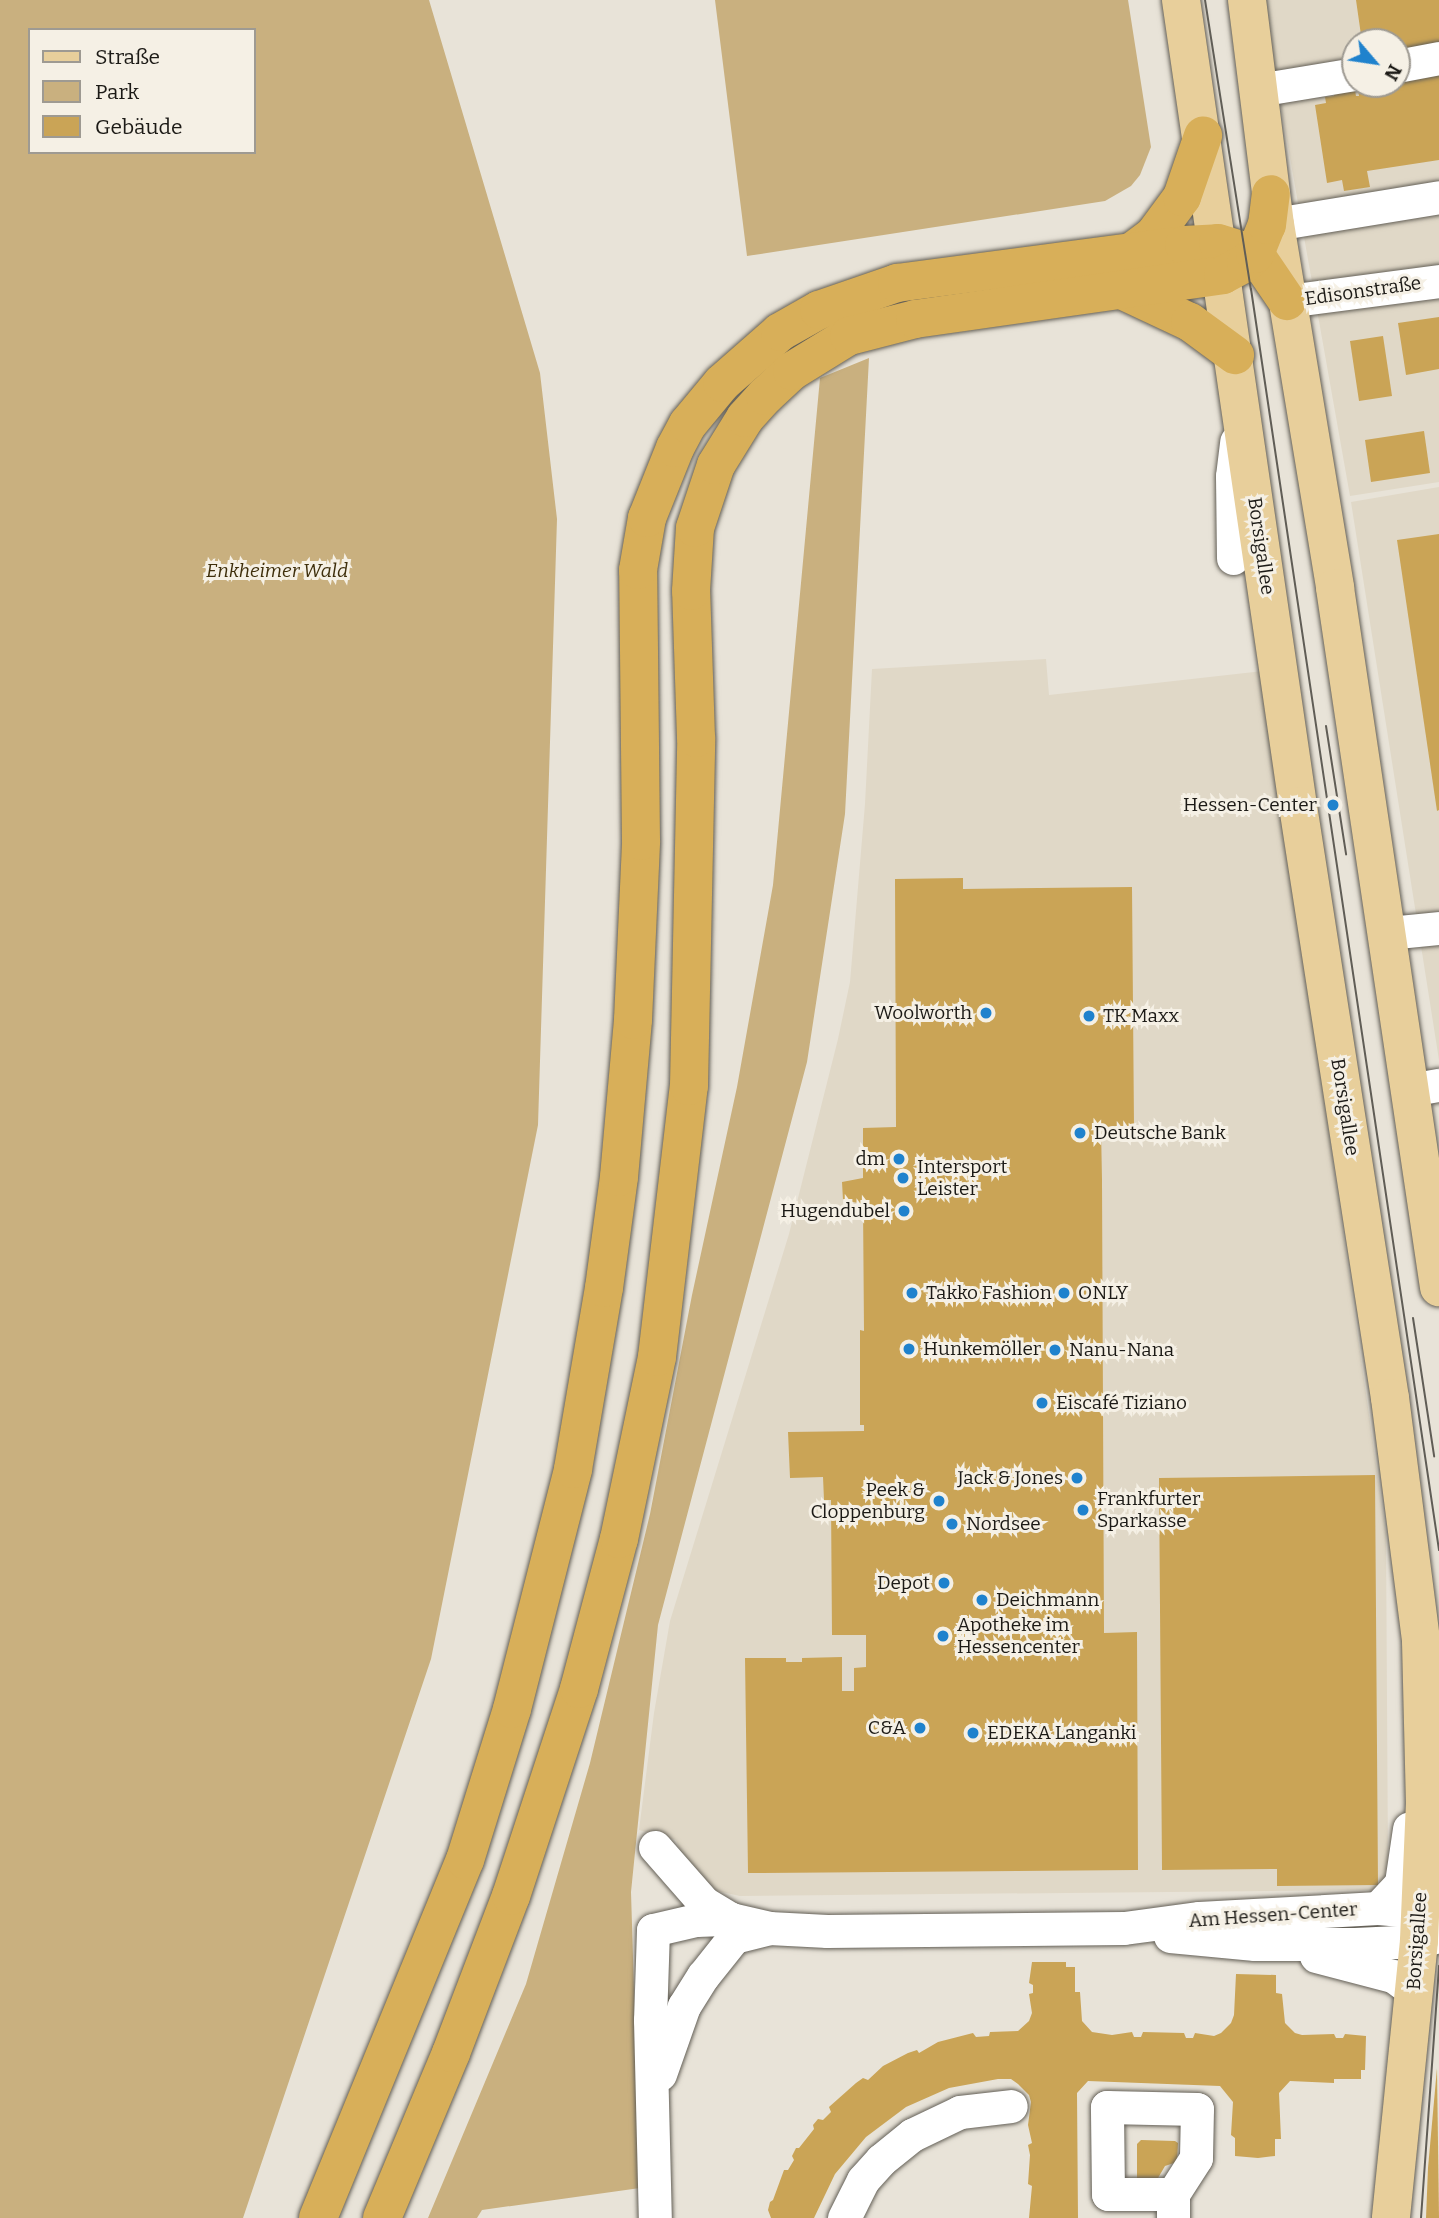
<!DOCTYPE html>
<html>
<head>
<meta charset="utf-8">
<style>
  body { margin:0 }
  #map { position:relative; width:1439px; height:2218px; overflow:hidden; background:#e8e3d8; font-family:Bitter,serif }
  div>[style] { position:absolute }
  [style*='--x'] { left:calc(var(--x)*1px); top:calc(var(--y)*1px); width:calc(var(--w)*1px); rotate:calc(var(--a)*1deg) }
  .built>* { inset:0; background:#e0d8c7 }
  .green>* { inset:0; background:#c9b07f }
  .building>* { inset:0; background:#caa456 }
  .roads { filter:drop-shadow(0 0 2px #635f56) drop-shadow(0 0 2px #635f56) }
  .minor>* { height:33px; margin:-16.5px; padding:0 16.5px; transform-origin:16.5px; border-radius:16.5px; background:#fff }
  .major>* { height:38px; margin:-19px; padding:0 19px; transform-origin:19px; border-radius:19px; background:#e8cf9b }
  .highway>* { height:38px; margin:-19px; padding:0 19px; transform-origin:19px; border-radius:19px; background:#d8af59 }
  .tram>* { height:2px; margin:-1px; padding:0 1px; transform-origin:1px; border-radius:1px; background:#605d56 }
  .dots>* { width:19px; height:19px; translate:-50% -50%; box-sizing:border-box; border:4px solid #f5f0e5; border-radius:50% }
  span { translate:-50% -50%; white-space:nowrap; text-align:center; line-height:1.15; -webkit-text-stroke:6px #f5f0e5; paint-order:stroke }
  .street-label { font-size:19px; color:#1c1a16 }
  .park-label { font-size:19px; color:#3e2e0b; font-style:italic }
  .poi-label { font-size:19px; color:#1c1a16 }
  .right { translate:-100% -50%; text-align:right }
  .left { translate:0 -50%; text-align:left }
  .legend { position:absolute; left:28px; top:28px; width:228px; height:126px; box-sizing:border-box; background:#f5f0e5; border:2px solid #9e9a92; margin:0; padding:9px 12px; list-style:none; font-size:21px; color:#1c1a16 }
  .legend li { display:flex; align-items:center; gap:14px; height:35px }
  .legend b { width:35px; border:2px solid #9e9a92 }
  .north { position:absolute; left:1341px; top:28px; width:70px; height:70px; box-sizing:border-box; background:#f5f0e5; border:2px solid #9e9a92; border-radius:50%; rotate:119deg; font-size:19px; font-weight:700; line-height:28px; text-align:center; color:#1c1a16 }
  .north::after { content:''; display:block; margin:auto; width:24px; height:32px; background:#1f82cd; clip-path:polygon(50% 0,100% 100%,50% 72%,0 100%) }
</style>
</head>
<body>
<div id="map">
  <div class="built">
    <div style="clip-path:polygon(evenodd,1262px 0,1439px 0,1439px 482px,1350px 496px,1262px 0,1355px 42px,1397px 42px,1397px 84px,1355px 84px,1355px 42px)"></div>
    <div style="clip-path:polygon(1439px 487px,1439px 1060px,1351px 502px)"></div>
    <div style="clip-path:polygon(1046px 659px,1049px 695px,1263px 671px,1386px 1534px,1388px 1865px,1383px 1880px,1373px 1890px,740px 1896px,708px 1889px,690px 1875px,676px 1840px,639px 1830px,654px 1713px,670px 1621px,789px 1234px,838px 1039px,850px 982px,865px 804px,872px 669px)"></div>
  </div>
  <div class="green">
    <div style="clip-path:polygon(evenodd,0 0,429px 0,540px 373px,557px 519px,538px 1125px,431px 1659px,243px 2218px,0 2218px,0 0,30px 30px,254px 30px,254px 152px,30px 152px,30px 30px)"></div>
    <div style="clip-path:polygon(715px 0,1128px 0,1151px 147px,1140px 175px,1131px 186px,1105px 201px,747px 256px)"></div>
    <div style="clip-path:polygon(869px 358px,845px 814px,807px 1062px,658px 1625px,631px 1892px,640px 2188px,482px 2210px,477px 2218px,428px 2218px,526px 1984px,590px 1763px,650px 1514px,692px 1295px,737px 1087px,773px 885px,820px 378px)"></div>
  </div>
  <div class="building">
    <div style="clip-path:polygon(1356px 0,1439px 0,1439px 44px,1397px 50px,1397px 42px,1362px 42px)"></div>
    <div style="clip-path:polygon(1439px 68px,1439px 160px,1367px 171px,1370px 187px,1344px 191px,1342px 180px,1327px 183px,1315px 105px,1326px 103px,1325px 97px,1334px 96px,1332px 82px,1353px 79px,1356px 96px,1359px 96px,1357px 84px,1397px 84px,1397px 75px)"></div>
    <div style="clip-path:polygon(1439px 317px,1439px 369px,1406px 375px,1398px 323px)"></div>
    <div style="clip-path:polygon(1383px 336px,1392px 396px,1359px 401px,1350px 341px)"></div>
    <div style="clip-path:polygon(1424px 431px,1430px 473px,1371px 482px,1365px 440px)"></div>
    <div style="clip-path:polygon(1439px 534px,1439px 810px,1437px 811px,1397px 540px)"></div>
    <div style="clip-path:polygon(963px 878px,963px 889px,1132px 887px,1134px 1126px,1101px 1127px,1102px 1180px,1104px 1633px,1137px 1632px,1138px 1870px,748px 1873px,745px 1658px,786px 1658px,786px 1662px,802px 1662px,802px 1658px,842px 1657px,842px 1691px,854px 1691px,854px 1668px,866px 1667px,866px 1635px,832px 1635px,831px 1500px,824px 1500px,823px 1477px,790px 1478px,788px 1432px,864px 1431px,864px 1425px,860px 1425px,860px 1330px,864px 1331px,863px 1204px,843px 1200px,842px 1182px,863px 1178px,863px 1128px,896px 1127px,895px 879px)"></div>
    <div style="clip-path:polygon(1375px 1475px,1378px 1885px,1277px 1886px,1277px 1869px,1162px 1870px,1159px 1478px)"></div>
    <div style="clip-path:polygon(1032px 1962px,1066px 1962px,1066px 1967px,1075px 1967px,1075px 1992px,1080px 1992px,1082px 2021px,1092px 2032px,1112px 2035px,1132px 2032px,1134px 2037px,1141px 2037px,1143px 2032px,1184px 2033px,1186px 2038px,1193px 2038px,1195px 2033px,1214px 2036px,1221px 2033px,1231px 2023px,1234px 2015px,1236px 1974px,1276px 1975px,1276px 1993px,1282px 1994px,1285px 2023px,1295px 2033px,1302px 2035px,1334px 2034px,1336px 2038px,1343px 2038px,1345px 2034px,1366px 2036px,1365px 2070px,1361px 2070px,1361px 2079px,1334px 2079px,1334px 2083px,1290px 2081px,1279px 2093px,1281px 2139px,1275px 2139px,1275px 2156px,1258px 2158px,1235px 2156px,1235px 2138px,1231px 2135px,1233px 2102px,1220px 2086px,1088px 2081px,1077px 2093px,1078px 2218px,1029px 2218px,1032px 2186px,1028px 2184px,1030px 2155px,1028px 2145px,1032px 2143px,1028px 2125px,1031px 2102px,1029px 2095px,1018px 2084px,1011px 2079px,998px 2079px,949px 2088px,906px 2107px,866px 2137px,835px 2174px,814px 2218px,771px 2218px,768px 2210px,770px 2202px,773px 2200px,784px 2170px,788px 2170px,794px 2160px,792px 2156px,796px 2148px,799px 2148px,814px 2129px,813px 2125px,818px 2119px,823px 2120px,831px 2112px,829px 2107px,856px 2083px,863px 2078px,868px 2080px,883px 2066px,908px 2053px,917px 2050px,919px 2053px,938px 2042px,973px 2033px,976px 2037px,989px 2036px,990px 2032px,1018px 2031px,1029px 2021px,1032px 2013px,1029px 1994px,1033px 1993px,1033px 1985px,1029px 1983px)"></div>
    <div style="clip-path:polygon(1437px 2068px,1439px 2218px,1426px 2218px,1428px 2168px)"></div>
    <div style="clip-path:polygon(1141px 2140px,1175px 2141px,1178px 2143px,1177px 2162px,1165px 2166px,1158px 2178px,1137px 2178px,1137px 2144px)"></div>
  </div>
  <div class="roads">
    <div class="minor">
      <div style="--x:1397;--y:66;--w:43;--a:-10.8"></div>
      <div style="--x:1258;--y:90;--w:98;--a:-9.4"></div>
      <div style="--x:1275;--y:224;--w:166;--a:-9.3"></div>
      <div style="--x:1287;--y:301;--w:153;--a:-7.5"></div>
      <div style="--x:1233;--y:558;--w:82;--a:-90.7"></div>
      <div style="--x:1232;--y:476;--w:35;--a:-83"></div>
      <div style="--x:1388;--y:933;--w:51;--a:-5.6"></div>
      <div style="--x:1410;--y:1090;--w:29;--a:-10"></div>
      <div style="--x:655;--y:1847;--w:74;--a:48.8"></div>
      <div style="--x:704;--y:1903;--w:31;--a:31"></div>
      <div style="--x:1378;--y:1908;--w:34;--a:-47"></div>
      <div style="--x:1401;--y:1883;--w:55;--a:-81.6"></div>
      <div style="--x:653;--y:1930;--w:44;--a:-13.1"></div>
      <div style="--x:696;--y:1920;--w:35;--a:-2"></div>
      <div style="--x:731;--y:1919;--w:39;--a:13"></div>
      <div style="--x:769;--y:1928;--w:58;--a:3"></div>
      <div style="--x:827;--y:1931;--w:297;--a:-0.6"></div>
      <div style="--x:1124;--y:1928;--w:76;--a:-7.6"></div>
      <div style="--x:1199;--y:1918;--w:179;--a:-3.2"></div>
      <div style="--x:1378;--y:1908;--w:33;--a:5"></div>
      <div style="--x:1411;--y:1911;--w:30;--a:23"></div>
      <div style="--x:653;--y:1930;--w:90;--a:91.9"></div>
      <div style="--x:650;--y:2020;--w:198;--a:88.6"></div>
      <div style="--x:1170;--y:1936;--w:85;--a:5.4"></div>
      <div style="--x:1255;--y:1944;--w:100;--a:0"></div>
      <div style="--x:1355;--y:1944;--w:64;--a:-2.7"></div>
      <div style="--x:1419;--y:1941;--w:21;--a:-14"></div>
      <div style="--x:1316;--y:1956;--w:80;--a:14.6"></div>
      <div style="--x:1393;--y:1976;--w:26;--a:36"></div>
      <div style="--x:660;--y:2074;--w:72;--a:-70.6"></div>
      <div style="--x:684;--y:2006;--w:36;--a:-58"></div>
      <div style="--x:703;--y:1976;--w:50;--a:-51.5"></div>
      <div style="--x:734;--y:1937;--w:36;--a:-14"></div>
      <div style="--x:1173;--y:2194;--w:65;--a:180"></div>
      <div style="--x:1108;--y:2194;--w:87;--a:-90.7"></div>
      <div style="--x:1107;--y:2107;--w:90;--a:1.3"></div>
      <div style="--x:1197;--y:2109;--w:49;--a:91.2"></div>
      <div style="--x:1196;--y:2158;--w:43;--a:122.6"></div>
      <div style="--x:1173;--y:2194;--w:24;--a:90"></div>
      <div style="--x:844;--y:2218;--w:42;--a:-63.4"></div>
      <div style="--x:863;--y:2180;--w:27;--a:-48"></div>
      <div style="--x:881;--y:2160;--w:40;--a:-39"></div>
      <div style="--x:912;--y:2135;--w:53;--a:-25.6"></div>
      <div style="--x:960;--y:2112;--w:51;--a:-6.7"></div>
    </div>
    <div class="major">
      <div style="--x:1181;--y:0;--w:814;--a:81.74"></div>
      <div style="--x:1298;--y:806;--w:599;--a:81.17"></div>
      <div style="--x:1390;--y:1398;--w:245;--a:82.7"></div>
      <div style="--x:1421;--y:1641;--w:161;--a:88.6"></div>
      <div style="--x:1425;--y:1802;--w:139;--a:92.5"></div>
      <div style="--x:1419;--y:1941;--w:278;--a:95.8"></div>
      <div style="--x:1247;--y:0;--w:226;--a:82.9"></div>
      <div style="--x:1275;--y:224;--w:369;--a:80.6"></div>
      <div style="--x:1335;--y:588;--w:707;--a:81.54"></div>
    </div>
    <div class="highway">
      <div style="--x:1129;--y:254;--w:31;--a:-37"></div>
      <div style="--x:1154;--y:235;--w:47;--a:-53.6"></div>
      <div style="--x:1182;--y:197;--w:65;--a:-71"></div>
      <div style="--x:1124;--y:291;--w:73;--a:25.2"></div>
      <div style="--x:1190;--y:322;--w:56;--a:36.3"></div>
      <div style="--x:318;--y:2218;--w:387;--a:-67.7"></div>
      <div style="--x:465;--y:1860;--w:158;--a:-72.7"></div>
      <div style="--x:512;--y:1709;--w:248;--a:-75.7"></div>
      <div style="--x:573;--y:1469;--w:184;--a:-80.3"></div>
      <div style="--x:604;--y:1288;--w:112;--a:-82.3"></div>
      <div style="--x:619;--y:1177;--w:158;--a:-84.9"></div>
      <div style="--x:633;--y:1020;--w:179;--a:-87.4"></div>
      <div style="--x:641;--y:841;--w:271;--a:-90.6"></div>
      <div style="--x:638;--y:570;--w:53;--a:-80.2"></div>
      <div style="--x:647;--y:518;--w:75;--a:-68.2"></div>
      <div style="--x:675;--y:448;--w:27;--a:-62"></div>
      <div style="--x:688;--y:424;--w:53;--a:-50.3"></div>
      <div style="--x:722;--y:383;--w:77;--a:-41.3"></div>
      <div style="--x:780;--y:332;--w:45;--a:-29.4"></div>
      <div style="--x:819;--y:310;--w:83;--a:-19.1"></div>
      <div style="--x:897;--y:283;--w:290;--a:-7.5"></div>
      <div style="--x:1184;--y:245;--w:34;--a:-3"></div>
      <div style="--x:1218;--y:243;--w:39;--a:17"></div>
      <div style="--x:1255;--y:254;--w:57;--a:55.8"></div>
      <div style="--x:382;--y:2218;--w:179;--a:-67.3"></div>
      <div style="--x:451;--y:2053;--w:168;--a:-69.1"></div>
      <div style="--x:511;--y:1896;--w:218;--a:-71.8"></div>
      <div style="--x:579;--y:1689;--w:155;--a:-75.1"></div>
      <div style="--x:619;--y:1539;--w:186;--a:-78.2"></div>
      <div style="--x:657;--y:1357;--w:273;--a:-83.3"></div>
      <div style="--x:689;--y:1086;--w:348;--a:-88.8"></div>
      <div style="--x:696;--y:738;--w:147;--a:-91.9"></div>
      <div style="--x:691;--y:591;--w:63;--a:-86.4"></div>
      <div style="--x:695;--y:528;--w:66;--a:-71.6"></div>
      <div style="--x:716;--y:465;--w:55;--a:-58.3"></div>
      <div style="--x:745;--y:418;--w:30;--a:-48"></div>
      <div style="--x:765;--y:396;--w:37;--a:-43"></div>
      <div style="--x:792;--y:371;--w:67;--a:-31.6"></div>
      <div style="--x:849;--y:336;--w:68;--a:-14.4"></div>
      <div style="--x:915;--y:319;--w:311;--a:-8.1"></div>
      <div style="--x:1223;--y:275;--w:26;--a:-28"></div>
      <div style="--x:1246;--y:263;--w:13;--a:-45"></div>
      <div style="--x:1255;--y:254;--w:31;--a:-68"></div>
      <div style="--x:1267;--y:225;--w:31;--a:-83"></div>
    </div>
  </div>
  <div class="tram">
    <div style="--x:1205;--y:0;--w:293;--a:81"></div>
    <div style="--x:1251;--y:289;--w:1275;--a:81.52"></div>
    <div style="--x:1326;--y:726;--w:130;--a:81.1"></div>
    <div style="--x:1413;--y:1318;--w:140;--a:81.3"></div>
    <div style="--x:1421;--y:2218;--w:253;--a:-85.9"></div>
  </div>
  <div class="dots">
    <div style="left:1333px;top:805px;background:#1f82cd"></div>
    <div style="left:986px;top:1013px;background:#1f82cd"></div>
    <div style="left:1089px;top:1016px;background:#1f82cd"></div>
    <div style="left:1080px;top:1133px;background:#1f82cd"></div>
    <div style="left:899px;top:1159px;background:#1f82cd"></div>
    <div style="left:903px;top:1178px;background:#1f82cd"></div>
    <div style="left:904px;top:1211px;background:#1f82cd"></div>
    <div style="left:912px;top:1293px;background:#1f82cd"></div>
    <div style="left:1064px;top:1293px;background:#1f82cd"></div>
    <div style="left:909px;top:1349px;background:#1f82cd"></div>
    <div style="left:1055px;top:1350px;background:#1f82cd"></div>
    <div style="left:1042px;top:1403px;background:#1f82cd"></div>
    <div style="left:1077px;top:1478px;background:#1f82cd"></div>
    <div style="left:939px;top:1501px;background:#1f82cd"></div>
    <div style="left:1083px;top:1510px;background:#1f82cd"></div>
    <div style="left:952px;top:1524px;background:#1f82cd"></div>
    <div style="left:944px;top:1583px;background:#1f82cd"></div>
    <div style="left:982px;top:1600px;background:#1f82cd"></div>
    <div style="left:943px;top:1636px;background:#1f82cd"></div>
    <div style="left:920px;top:1728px;background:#1f82cd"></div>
    <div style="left:973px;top:1733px;background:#1f82cd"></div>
  </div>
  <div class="street-label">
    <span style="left:1363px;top:291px;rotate:-8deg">Edisonstraße</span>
    <span style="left:1261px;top:546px;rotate:82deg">Borsigallee</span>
    <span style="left:1345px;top:1107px;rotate:81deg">Borsigallee</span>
    <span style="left:1273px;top:1915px;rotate:-4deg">Am Hessen-Center</span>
    <span style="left:1417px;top:1941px;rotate:-86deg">Borsigallee</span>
  </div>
  <div class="park-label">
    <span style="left:277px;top:571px">Enkheimer Wald</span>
  </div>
  <div class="poi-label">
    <span class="right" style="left:1317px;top:805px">Hessen-Center</span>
    <span class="right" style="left:972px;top:1013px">Woolworth</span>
    <span class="left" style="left:1103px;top:1016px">TK Maxx</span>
    <span class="left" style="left:1094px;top:1133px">Deutsche Bank</span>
    <span class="right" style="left:885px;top:1159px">dm</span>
    <span class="left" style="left:917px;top:1178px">Intersport<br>Leister</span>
    <span class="right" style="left:890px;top:1211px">Hugendubel</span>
    <span class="left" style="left:926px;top:1293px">Takko Fashion</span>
    <span class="left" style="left:1078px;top:1293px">ONLY</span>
    <span class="left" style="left:923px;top:1349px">Hunkemöller</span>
    <span class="left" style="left:1069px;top:1350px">Nanu-Nana</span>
    <span class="left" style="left:1056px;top:1403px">Eiscafé Tiziano</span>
    <span class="right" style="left:1063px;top:1478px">Jack &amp; Jones</span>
    <span class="right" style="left:925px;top:1501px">Peek &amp;<br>Cloppenburg</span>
    <span class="left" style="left:1097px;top:1510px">Frankfurter<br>Sparkasse</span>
    <span class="left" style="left:966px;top:1524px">Nordsee</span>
    <span class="right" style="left:930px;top:1583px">Depot</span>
    <span class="left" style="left:996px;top:1600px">Deichmann</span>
    <span class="left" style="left:957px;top:1636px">Apotheke im<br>Hessencenter</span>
    <span class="right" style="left:906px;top:1728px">C&amp;A</span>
    <span class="left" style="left:987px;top:1733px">EDEKA Langanki</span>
  </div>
  <ul class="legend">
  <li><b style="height:9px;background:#e8cf9b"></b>Straße</li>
  <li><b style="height:19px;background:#c9b07f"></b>Park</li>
  <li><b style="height:19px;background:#caa456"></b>Gebäude</li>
  </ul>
  <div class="north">N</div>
</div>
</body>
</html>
